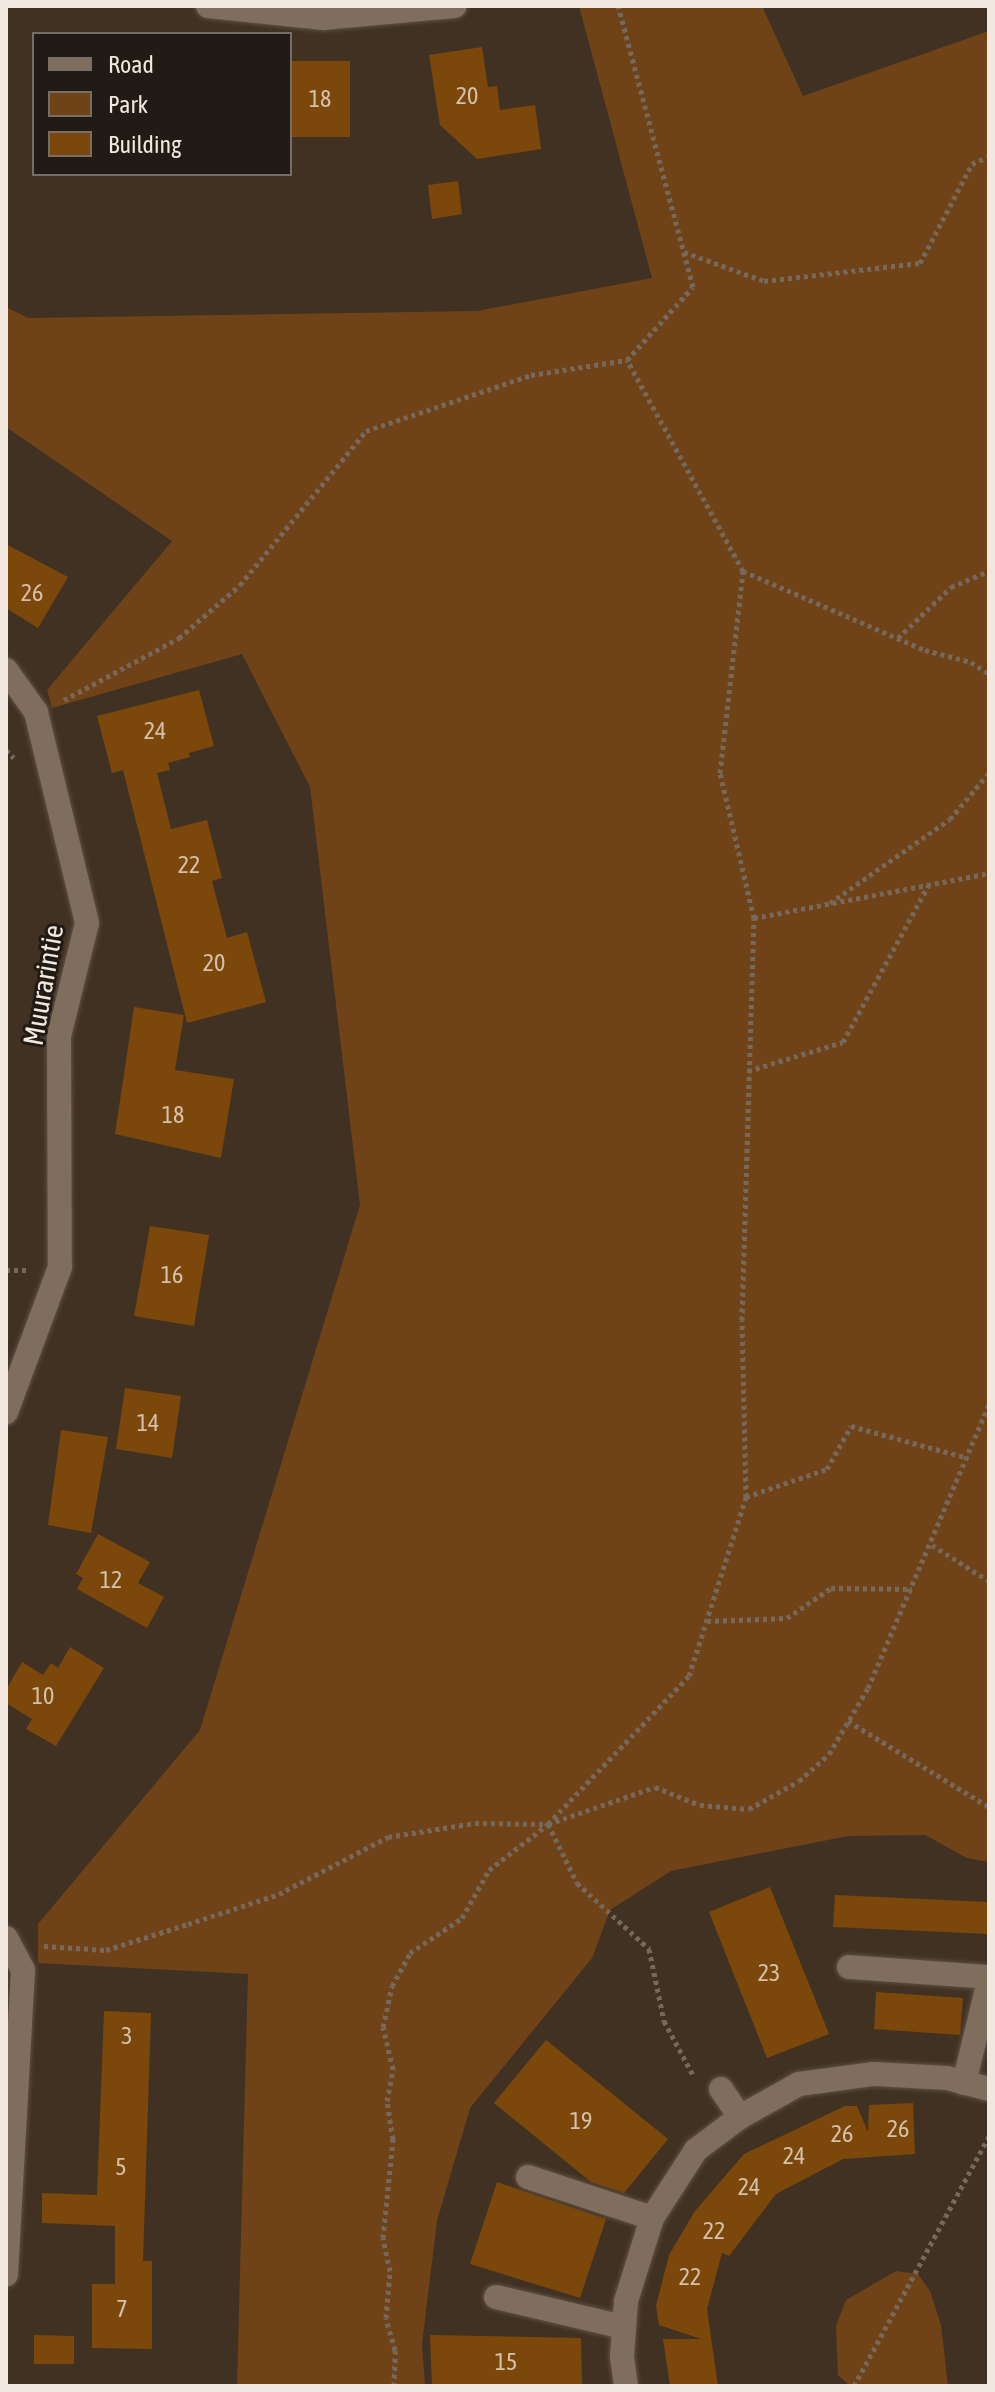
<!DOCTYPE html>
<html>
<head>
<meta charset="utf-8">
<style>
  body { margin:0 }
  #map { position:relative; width:995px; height:2392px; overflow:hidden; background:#413123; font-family:"Asap Condensed",sans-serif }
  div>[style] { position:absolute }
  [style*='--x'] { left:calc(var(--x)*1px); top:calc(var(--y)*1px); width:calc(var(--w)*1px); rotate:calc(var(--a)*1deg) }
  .green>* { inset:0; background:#6f4317 }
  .building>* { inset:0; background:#7c470b }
  .path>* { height:5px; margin-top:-2.5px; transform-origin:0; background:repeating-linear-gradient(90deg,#77685c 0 4px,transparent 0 8px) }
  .roads { filter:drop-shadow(0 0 2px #5d4f43) drop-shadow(0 0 2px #5d4f43) }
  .minor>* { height:24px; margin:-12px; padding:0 12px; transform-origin:12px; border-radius:12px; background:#7f6d5e }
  span { translate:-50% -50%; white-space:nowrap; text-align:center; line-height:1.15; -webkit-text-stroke:6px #221b15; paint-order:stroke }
  .number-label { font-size:24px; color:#d5c0ab }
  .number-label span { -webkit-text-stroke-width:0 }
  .street-label { font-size:28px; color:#f3e8e0 }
  .frame { position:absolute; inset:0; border:8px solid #f3e8e0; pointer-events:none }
  .legend { position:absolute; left:32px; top:32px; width:260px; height:144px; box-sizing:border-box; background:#221b15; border:2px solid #766d66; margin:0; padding:10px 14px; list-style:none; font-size:24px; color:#f3e8e0 }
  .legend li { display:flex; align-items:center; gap:16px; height:40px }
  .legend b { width:40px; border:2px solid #766d66 }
</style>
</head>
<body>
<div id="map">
  <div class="green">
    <div style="clip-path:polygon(579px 6px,762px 6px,803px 96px,989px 31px,989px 1862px,967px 1858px,925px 1835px,848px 1836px,671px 1871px,610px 1910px,592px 1958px,470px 2108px,437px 2221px,422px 2344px,425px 2386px,237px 2386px,248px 1974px,38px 1963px,38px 1924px,200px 1730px,360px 1205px,310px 787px,242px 654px,52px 708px,47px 690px,172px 541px,6px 427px,6px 307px,28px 318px,477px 311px,652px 278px)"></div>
    <div style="clip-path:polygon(896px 2271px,918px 2274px,930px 2291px,941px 2325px,948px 2386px,850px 2386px,838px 2375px,836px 2326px,846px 2300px)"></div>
  </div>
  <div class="building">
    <div style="clip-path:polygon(482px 47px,488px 87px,497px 86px,500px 110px,535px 105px,541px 149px,477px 159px,440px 125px,429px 55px)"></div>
    <div style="clip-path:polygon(290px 61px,350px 61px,350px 137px,290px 137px)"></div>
    <div style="clip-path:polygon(458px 181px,462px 214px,432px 219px,428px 185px)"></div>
    <div style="clip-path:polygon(6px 544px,68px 577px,38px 628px,6px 608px)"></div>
    <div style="clip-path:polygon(199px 690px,214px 746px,189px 753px,190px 757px,168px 763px,170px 770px,157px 773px,171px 829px,207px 820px,222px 878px,212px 881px,227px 938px,247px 932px,266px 1002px,187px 1023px,123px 770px,112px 773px,97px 716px)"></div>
    <div style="clip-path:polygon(134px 1007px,184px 1015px,175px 1070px,234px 1079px,221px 1158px,115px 1134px)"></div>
    <div style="clip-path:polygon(150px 1226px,209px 1235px,194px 1326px,134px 1316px)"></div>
    <div style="clip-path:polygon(125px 1388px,181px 1396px,172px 1458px,116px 1449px)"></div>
    <div style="clip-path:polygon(61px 1430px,108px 1437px,91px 1533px,48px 1525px)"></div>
    <div style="clip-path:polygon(98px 1534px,150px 1562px,138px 1583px,164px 1597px,147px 1628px,77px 1589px,83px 1578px,76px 1574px)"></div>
    <div style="clip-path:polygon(70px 1647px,104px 1668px,56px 1746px,26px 1729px,32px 1719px,6px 1703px,6px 1690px,22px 1662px,43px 1675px,51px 1663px,58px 1668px)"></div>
    <div style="clip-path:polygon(770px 1887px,829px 2034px,767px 2058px,709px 1912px)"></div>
    <div style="clip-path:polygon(835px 1895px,989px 1902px,989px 1934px,833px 1927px)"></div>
    <div style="clip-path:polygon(876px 1992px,963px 1998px,960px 2035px,874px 2029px)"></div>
    <div style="clip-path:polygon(104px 2011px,151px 2013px,143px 2261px,152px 2261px,152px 2349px,92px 2348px,92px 2284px,115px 2284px,115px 2226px,42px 2223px,42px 2193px,97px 2195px)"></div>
    <div style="clip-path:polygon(546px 2040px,668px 2139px,624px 2193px,591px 2182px,494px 2103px)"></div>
    <div style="clip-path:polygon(913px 2103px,915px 2154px,843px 2159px,776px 2194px,729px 2256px,722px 2253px,707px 2309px,718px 2386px,670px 2386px,663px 2339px,701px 2339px,659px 2325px,656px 2306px,669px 2255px,695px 2211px,744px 2154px,845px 2106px,857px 2106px,868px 2132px,869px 2105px)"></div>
    <div style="clip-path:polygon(497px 2182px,606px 2219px,580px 2298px,470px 2264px)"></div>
    <div style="clip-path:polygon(34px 2335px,74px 2336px,74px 2364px,34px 2364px)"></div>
    <div style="clip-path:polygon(430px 2335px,581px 2338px,582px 2386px,432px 2386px)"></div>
  </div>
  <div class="path">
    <div style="--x:684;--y:252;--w:85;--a:19.9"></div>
    <div style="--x:764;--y:281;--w:157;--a:-6.6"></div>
    <div style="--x:920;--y:263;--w:112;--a:-62.3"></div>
    <div style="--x:972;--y:164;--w:19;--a:-25"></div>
    <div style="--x:743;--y:571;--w:198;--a:23.5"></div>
    <div style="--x:925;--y:650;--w:48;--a:14.6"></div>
    <div style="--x:971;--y:662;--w:22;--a:34"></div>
    <div style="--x:898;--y:638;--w:74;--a:-43.9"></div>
    <div style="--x:951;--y:587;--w:41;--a:-22.8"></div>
    <div style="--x:64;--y:700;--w:131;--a:-28.3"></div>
    <div style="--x:179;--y:638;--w:81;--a:-41"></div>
    <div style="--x:240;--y:585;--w:199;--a:-50.7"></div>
    <div style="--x:366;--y:431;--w:174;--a:-18.7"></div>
    <div style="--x:531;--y:375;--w:97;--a:-8.9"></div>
    <div style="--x:627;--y:360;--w:98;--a:-47.9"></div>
    <div style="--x:693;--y:287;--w:291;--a:-104.9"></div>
    <div style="--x:6;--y:750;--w:11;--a:45"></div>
    <div style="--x:830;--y:903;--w:146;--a:-35"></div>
    <div style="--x:950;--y:819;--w:60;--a:-49.7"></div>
    <div style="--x:754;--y:918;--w:239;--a:-10.8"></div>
    <div style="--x:748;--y:1071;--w:99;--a:-17"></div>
    <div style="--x:843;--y:1042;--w:178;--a:-61.4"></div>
    <div style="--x:6;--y:1270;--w:23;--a:0"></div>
    <div style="--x:746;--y:1497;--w:86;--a:-19.1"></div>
    <div style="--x:827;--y:1469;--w:49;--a:-60.8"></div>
    <div style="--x:851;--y:1426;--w:121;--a:15.3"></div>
    <div style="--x:932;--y:1545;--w:67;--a:32.3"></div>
    <div style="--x:707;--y:1621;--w:80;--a:-2.1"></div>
    <div style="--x:787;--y:1618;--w:53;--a:-34.3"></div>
    <div style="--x:831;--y:1588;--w:81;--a:0.7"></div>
    <div style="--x:848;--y:1721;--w:165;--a:31.4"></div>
    <div style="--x:548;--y:1824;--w:66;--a:63.8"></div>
    <div style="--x:577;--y:1883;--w:98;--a:42.5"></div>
    <div style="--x:649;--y:1949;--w:74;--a:78.2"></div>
    <div style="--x:664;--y:2021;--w:61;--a:61.8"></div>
    <div style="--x:44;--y:1946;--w:62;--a:3.7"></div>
    <div style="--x:106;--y:1950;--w:86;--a:-17.6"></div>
    <div style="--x:188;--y:1924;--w:96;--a:-18.2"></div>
    <div style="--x:279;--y:1894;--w:123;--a:-27.6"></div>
    <div style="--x:388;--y:1837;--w:88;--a:-9.1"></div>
    <div style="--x:475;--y:1823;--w:73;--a:0.8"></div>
    <div style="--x:548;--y:1824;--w:113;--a:-19.1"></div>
    <div style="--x:655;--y:1787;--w:48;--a:21.8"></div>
    <div style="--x:700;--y:1805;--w:49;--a:4.7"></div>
    <div style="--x:749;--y:1809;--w:57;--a:-29.2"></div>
    <div style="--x:799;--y:1781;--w:40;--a:-42"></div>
    <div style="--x:829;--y:1754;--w:77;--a:-59.4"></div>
    <div style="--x:868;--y:1688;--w:309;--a:-66.9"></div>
    <div style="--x:394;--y:2386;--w:36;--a:-88"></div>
    <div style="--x:395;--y:2350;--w:33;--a:-106"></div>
    <div style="--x:386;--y:2318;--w:47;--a:-85.1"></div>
    <div style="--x:390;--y:2271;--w:34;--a:-102"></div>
    <div style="--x:383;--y:2238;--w:100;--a:-84.2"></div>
    <div style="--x:393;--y:2139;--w:38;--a:-99"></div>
    <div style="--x:387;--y:2101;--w:33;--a:-79"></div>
    <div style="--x:393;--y:2069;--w:43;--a:-103.4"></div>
    <div style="--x:383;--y:2027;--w:42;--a:-77.6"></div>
    <div style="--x:392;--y:1986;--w:38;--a:-61"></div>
    <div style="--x:410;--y:1953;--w:63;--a:-33.9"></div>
    <div style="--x:462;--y:1918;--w:55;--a:-60.6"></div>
    <div style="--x:489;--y:1870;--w:75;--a:-37.9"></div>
    <div style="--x:548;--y:1824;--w:204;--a:-46.4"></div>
    <div style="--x:689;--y:1676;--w:188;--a:-72.3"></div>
    <div style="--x:746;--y:1497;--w:177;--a:-91.3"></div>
    <div style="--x:742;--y:1320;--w:402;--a:-88.3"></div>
    <div style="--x:754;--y:918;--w:149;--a:-103.2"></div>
    <div style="--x:720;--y:773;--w:203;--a:-83.5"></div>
    <div style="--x:743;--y:571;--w:241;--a:-118.8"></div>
    <div style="--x:854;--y:2386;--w:284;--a:-61.6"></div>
  </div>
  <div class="roads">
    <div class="minor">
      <div style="--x:208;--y:6;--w:116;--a:6"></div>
      <div style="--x:323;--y:18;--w:132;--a:-5.2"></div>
      <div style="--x:6;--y:670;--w:52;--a:54.5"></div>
      <div style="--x:36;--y:712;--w:217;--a:76.4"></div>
      <div style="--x:87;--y:923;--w:116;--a:103.9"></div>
      <div style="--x:59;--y:1036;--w:231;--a:89.8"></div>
      <div style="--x:60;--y:1267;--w:155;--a:110.4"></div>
      <div style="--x:6;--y:1938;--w:36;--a:62"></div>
      <div style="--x:23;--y:1970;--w:305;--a:93.2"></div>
      <div style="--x:849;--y:1967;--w:140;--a:4.1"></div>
      <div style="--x:964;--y:2083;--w:105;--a:-76.2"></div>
      <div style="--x:721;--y:2089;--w:34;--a:56"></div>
      <div style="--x:528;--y:2177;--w:131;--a:18.3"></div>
      <div style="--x:496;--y:2297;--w:130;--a:13.3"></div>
      <div style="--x:626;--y:2386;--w:30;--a:-98"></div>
      <div style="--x:622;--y:2356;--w:55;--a:-85.8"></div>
      <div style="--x:626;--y:2301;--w:87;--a:-72.6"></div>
      <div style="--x:652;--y:2218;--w:81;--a:-57.1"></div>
      <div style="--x:696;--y:2150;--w:55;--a:-36.9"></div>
      <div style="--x:740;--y:2117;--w:68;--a:-29.2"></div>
      <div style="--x:799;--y:2084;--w:76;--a:-7.6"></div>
      <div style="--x:874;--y:2074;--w:73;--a:3.1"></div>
      <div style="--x:947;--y:2078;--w:43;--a:14.7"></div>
    </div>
  </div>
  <div class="number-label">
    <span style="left:467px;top:96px">20</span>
    <span style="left:320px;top:99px">18</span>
    <span style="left:32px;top:593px">26</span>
    <span style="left:155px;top:731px">24</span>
    <span style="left:189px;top:865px">22</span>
    <span style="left:214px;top:963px">20</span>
    <span style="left:173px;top:1115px">18</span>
    <span style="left:172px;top:1275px">16</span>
    <span style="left:148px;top:1423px">14</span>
    <span style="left:111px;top:1580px">12</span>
    <span style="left:43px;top:1696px">10</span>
    <span style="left:769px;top:1973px">23</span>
    <span style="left:127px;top:2036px">3</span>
    <span style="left:581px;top:2121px">19</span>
    <span style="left:898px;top:2129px">26</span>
    <span style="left:842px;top:2134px">26</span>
    <span style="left:794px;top:2156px">24</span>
    <span style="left:121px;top:2167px">5</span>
    <span style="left:749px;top:2187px">24</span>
    <span style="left:714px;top:2231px">22</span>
    <span style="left:690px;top:2277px">22</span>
    <span style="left:122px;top:2309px">7</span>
    <span style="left:506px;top:2362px">15</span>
  </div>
  <div class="street-label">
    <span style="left:43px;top:985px;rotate:-80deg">Muurarintie</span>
  </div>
  <div class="frame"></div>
  <ul class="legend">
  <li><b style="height:10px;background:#7f6d5e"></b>Road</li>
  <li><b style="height:22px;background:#6f4317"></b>Park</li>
  <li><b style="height:22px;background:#7c470b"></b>Building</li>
  </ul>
</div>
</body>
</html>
